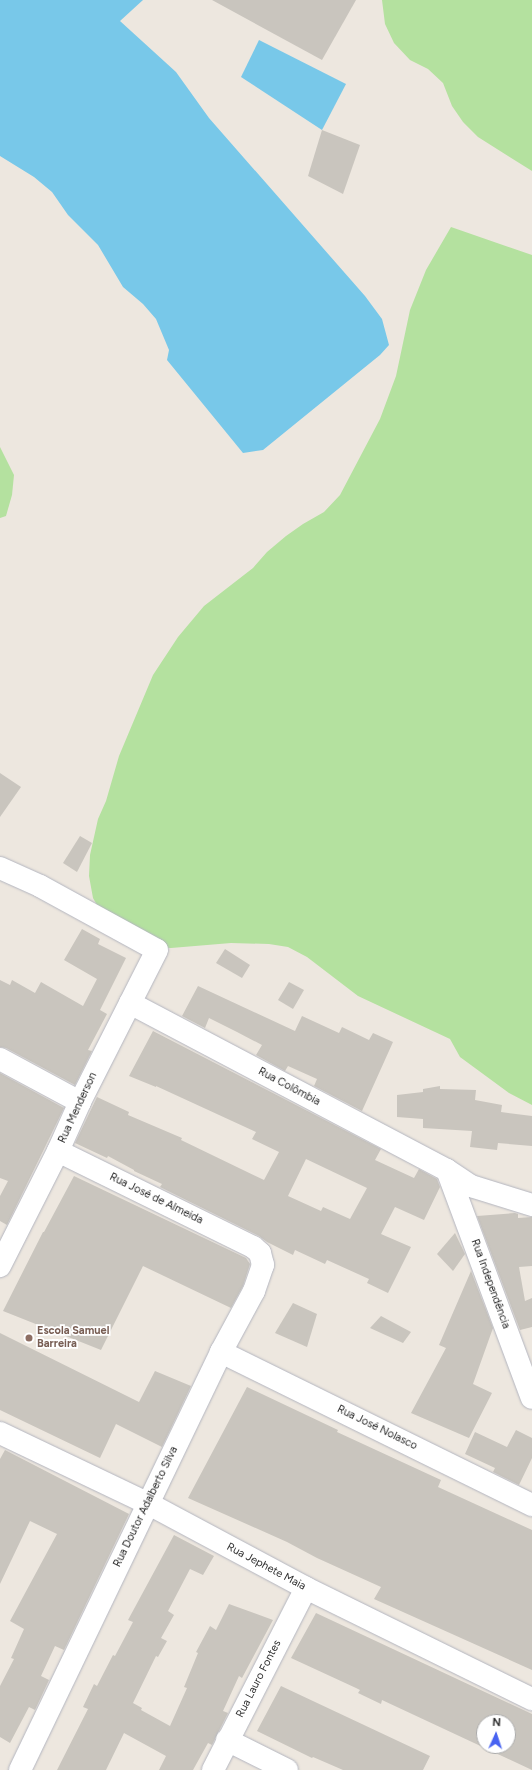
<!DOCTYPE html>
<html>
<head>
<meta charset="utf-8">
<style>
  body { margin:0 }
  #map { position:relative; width:532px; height:1770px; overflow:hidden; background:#ede7df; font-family:Figtree,sans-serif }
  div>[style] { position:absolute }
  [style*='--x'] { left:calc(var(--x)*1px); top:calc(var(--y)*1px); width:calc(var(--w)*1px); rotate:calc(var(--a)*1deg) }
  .green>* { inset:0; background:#b4e19f }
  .water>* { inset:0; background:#78c8e9 }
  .building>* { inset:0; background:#c9c5be }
  .roads { filter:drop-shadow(0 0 1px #b3b5bf) drop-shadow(0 0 1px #b3b5bf) }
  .minor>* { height:22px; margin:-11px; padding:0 11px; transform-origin:11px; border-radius:11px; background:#fff }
  .dots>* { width:11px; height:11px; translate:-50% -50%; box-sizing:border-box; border:2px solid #fff; border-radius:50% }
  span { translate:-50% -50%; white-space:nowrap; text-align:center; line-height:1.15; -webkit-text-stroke:3.5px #fff; paint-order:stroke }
  .street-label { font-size:11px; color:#2c2c2c }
  .education-label { font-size:11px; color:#785e54; font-weight:700 }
  .left { translate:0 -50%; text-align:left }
  .north { position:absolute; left:476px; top:1714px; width:40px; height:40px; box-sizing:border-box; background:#fff; border:1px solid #ababab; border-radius:50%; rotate:3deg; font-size:11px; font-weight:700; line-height:16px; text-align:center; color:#2c2c2c }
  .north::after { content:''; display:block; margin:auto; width:14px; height:18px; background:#4863f1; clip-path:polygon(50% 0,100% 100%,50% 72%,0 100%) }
</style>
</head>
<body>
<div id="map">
  <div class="green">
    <div style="clip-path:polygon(382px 0,532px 0,532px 171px,478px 137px,463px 122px,452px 106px,443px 83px,428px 69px,410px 60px,394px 43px,385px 24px)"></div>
    <div style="clip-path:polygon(451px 227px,532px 255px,532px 1105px,509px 1093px,460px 1057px,450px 1039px,358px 996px,307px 957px,288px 947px,269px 944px,231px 943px,171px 948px,152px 947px,102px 914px,93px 898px,89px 876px,90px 855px,98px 819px,106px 801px,119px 756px,153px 675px,178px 637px,204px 606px,253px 568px,267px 552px,286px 536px,303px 524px,324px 512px,340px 495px,380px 419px,396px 376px,410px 310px,426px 270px)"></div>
    <div style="clip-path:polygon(0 447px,14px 475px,12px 495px,6px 516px,0 518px)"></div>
  </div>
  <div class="water">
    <div style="clip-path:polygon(0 0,143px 0,120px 21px,176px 72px,209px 118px,365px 296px,382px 319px,389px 345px,380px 355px,263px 450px,243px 453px,167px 360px,169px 350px,156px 319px,143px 304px,123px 287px,98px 245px,68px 215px,52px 192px,34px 177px,0 156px)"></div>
    <div style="clip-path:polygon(259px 40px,346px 84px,322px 130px,241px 77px)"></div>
  </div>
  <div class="building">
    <div style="clip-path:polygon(212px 0,356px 0,322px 60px)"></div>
    <div style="clip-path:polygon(322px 130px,360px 145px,343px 194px,308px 176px)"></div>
    <div style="clip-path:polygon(0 773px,21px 787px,0 817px)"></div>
    <div style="clip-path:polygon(80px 836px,92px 843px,77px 872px,63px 863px)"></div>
    <div style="clip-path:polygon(82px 929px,100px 939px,98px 944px,126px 958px,100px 1010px,107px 1014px,88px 1050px,92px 1051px,75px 1085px,6px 1048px,0 1047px,0 980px,10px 985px,12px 980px,35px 993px,41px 982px,83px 1006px,97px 979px,64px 960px)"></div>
    <div style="clip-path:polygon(225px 949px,250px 965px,242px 978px,216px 963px)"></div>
    <div style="clip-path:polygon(289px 982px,304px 990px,293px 1009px,278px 1000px)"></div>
    <div style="clip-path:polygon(198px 986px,295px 1031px,302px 1016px,339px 1033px,342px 1027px,369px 1040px,373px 1033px,393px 1042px,362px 1111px,314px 1086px,317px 1079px,288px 1066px,285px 1071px,256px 1055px,262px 1045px,237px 1032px,209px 1018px,205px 1028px,182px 1016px)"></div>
    <div style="clip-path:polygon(evenodd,153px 1031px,381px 1149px,375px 1160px,414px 1178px,419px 1169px,437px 1179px,440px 1187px,424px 1220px,395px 1207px,381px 1234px,411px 1247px,388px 1293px,367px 1283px,369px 1279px,327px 1260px,325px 1264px,295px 1250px,293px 1255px,267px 1242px,259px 1236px,160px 1187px,162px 1184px,134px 1171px,134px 1170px,108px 1156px,107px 1158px,75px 1143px,97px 1097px,129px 1112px,128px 1115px,182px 1138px,181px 1140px,264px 1180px,279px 1152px,252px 1139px,256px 1132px,156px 1086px,156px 1087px,129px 1076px,153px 1031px,306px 1159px,367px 1188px,350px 1219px,323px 1207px,321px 1211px,288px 1196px,306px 1159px)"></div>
    <div style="clip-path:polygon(0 1073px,64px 1108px,7px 1225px,0 1221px,0 1196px,8px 1181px,0 1178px)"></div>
    <div style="clip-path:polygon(440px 1086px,440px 1089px,476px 1090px,475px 1100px,502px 1105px,501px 1112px,532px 1116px,532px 1146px,498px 1143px,497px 1150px,470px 1147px,472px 1131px,423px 1128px,423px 1119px,397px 1117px,397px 1095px,423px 1092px,423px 1089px)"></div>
    <div style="clip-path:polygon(74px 1176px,246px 1258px,250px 1264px,243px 1286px,231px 1308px,143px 1266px,101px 1350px,3px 1311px,43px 1232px,44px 1232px)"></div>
    <div style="clip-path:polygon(515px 1213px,518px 1214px,518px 1218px,532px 1217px,532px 1266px,519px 1267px,525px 1301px,532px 1298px,532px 1327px,520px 1330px,477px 1216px)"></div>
    <div style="clip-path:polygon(455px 1233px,465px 1254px,453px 1271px,437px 1254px)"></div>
    <div style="clip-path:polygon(471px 1271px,493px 1328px,473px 1384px,492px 1393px,469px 1438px,411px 1413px,446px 1348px,439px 1345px)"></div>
    <div style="clip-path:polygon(293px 1303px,317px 1314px,307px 1347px,275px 1333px)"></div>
    <div style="clip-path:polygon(381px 1316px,411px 1332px,403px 1343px,370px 1328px)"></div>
    <div style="clip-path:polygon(0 1333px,139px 1402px,155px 1371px,191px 1386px,162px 1447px,116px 1424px,100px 1458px,0 1410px)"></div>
    <div style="clip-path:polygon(247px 1387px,338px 1430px,337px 1432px,441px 1480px,438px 1487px,532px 1530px,532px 1670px,374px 1599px,381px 1587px,317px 1558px,287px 1542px,188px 1498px)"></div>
    <div style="clip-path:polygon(516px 1430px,532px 1438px,532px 1458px,519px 1485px,493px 1472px,495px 1468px,465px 1454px,475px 1432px,507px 1447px)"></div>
    <div style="clip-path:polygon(5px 1450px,129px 1514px,64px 1650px,55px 1646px,41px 1676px,49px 1680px,35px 1710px,29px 1707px,10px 1743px,0 1737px,0 1686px,14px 1659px,11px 1658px,24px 1629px,10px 1621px,57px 1534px,30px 1521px,0 1584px,0 1459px)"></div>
    <div style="clip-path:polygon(174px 1535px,214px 1556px,203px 1575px,190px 1569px,168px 1611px,174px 1615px,161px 1638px,167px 1641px,158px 1657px,156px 1656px,133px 1703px,142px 1708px,141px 1710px,170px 1726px,187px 1688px,184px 1687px,198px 1653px,196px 1652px,210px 1626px,216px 1630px,229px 1604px,273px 1620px,242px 1678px,239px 1676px,223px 1711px,228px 1713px,212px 1745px,208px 1743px,193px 1770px,159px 1770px,166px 1756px,124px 1733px,106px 1770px,57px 1770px,88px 1709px,83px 1707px,94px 1684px,97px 1686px,113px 1655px,115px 1656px,133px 1622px,128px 1620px)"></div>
    <div style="clip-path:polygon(evenodd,316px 1613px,532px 1714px,532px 1770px,382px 1700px,381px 1704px,358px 1693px,360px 1690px,356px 1688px,291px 1658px,316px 1613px,484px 1722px,508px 1722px,508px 1746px,484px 1746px,484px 1722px)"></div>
    <div style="clip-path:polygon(281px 1686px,430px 1756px,423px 1770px,343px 1770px,313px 1757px,312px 1758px,257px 1731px)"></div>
  </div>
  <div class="roads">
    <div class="minor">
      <div style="--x:0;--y:868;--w:44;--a:24.2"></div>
      <div style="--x:40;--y:886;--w:133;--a:28.7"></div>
      <div style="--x:157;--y:950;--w:170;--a:116.9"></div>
      <div style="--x:80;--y:1102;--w:54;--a:114.2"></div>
      <div style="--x:58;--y:1151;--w:129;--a:116.8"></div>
      <div style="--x:130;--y:1003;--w:358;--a:27.8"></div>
      <div style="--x:447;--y:1170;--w:29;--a:34"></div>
      <div style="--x:471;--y:1186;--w:64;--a:17.3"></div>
      <div style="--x:0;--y:1059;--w:91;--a:28.3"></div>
      <div style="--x:447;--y:1170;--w:243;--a:69.6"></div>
      <div style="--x:221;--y:1352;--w:347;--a:26.2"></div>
      <div style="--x:0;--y:1433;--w:163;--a:25.5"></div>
      <div style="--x:147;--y:1503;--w:180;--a:28.1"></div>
      <div style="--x:306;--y:1588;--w:252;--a:26.2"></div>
      <div style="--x:227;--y:1740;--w:67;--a:26.6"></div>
      <div style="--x:20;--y:1770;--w:464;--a:-64.3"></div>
      <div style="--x:221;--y:1352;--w:69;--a:-61.6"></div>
      <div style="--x:254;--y:1291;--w:28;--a:-71"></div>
      <div style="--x:263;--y:1265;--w:12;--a:-104"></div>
      <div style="--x:260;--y:1253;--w:9;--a:-139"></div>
      <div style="--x:253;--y:1247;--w:217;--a:-153.8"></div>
      <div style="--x:213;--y:1770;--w:204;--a:-62.9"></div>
    </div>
  </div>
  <div class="dots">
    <div style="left:29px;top:1338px;background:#8d6e63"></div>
  </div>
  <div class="street-label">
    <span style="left:289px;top:1087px;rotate:28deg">Rua Colômbia</span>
    <span style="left:78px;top:1108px;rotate:-65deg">Rua Menderson</span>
    <span style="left:156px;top:1199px;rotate:26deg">Rua José de Almeida</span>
    <span style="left:490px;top:1284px;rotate:70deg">Rua Independência</span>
    <span style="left:377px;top:1428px;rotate:26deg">Rua José Nolasco</span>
    <span style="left:146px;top:1507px;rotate:-64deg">Rua Doutor Adalberto Silva</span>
    <span style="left:266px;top:1567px;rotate:28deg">Rua Jephete Maia</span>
    <span style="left:259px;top:1679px;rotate:-63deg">Rua Lauro Fontes</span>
  </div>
  <div class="education-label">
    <span class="left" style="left:37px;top:1338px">Escola Samuel<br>Barreira</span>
  </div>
  <div class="north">N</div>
</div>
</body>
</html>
